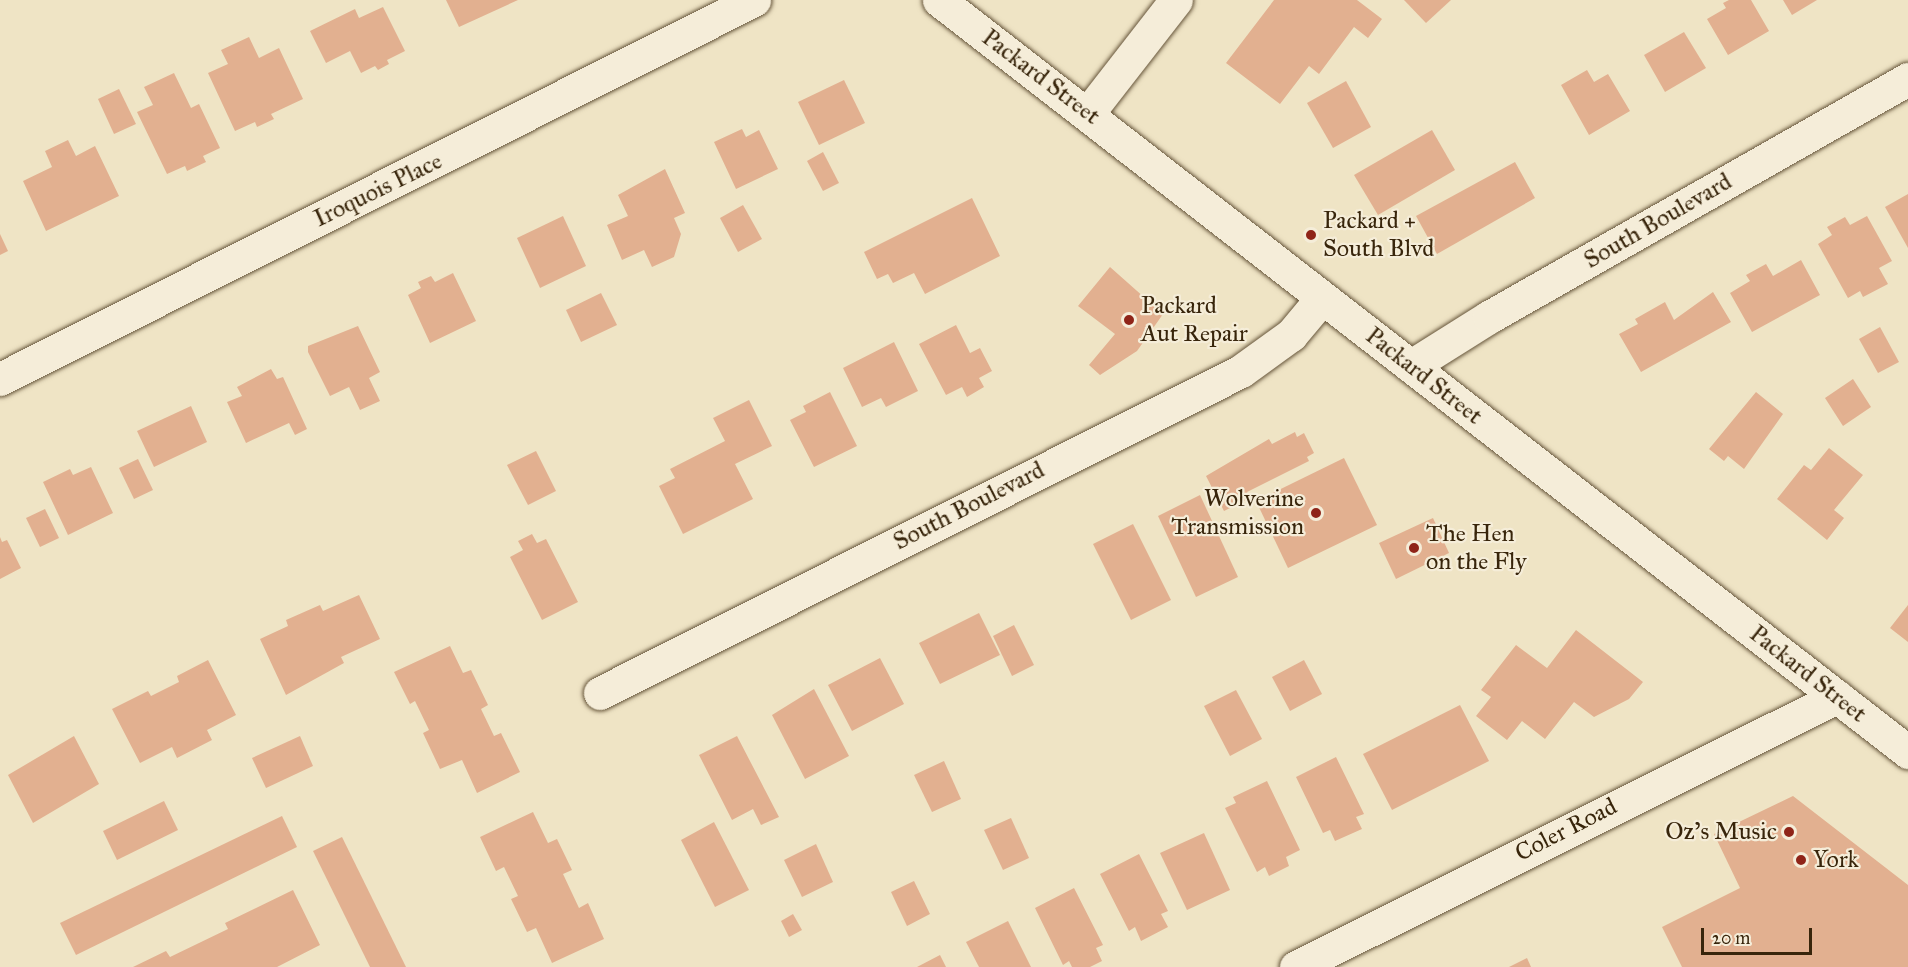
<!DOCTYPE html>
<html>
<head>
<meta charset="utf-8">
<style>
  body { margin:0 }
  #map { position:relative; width:1908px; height:967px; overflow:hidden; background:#efe4c5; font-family:"IM FELL Great Primer",serif }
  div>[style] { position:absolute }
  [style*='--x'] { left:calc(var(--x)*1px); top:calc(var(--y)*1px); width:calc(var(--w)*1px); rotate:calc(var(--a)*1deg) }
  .building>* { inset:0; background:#e2b090 }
  .roads { filter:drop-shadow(0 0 2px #66553a) drop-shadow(0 0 2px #66553a) }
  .street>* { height:33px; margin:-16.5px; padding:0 16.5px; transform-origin:16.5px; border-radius:16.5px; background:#f5edd9 }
  .secondary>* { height:33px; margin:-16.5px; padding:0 16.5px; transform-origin:16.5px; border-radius:16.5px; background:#f5edd9 }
  .dots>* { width:16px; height:16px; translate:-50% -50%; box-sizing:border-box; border:3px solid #f5edd9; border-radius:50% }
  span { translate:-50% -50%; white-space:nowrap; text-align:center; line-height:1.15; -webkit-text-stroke:4.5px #f5edd9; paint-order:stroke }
  .street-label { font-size:24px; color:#38250b }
  .poi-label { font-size:24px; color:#38250b }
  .left { translate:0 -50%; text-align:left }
  .right { translate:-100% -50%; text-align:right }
  .scale { position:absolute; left:1701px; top:928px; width:111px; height:27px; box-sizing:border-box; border:3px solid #38250b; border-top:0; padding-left:8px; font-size:18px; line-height:21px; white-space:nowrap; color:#38250b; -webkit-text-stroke:4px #f5edd9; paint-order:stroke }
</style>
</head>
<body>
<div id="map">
  <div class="building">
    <div style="clip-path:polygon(446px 0,518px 0,459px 27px)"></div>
    <div style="clip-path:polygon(1274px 0,1357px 0,1382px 19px,1368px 38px,1354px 27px,1319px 74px,1309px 66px,1280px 104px,1226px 63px)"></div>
    <div style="clip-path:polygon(1404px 0,1451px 0,1426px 23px)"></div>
    <div style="clip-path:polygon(1729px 0,1751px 0,1769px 31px,1728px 55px,1707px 19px,1726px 8px,1723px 3px)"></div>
    <div style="clip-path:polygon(1783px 0,1817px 0,1792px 15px)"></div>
    <div style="clip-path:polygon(383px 7px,405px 51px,387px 60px,389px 64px,378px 70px,375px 66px,361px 73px,350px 51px,326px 63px,310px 31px,355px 9px,359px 18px)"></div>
    <div style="clip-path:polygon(1684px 32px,1706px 68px,1665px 92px,1644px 55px)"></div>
    <div style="clip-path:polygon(249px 37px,259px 58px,279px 48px,303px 99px,271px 114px,274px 119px,257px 127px,255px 122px,235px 131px,208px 73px,228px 64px,221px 50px)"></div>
    <div style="clip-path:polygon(1587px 70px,1594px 82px,1608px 74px,1630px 111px,1589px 135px,1561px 85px)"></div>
    <div style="clip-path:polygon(174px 73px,191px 108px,199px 104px,220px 148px,203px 156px,206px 162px,187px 171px,185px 166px,167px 174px,137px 112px,153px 105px,144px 87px)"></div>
    <div style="clip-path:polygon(844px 80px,865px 123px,819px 145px,798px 102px)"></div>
    <div style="clip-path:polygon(1346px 81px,1371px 127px,1333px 148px,1307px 103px)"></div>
    <div style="clip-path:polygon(119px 89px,136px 124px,114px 134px,98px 99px)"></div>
    <div style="clip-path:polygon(742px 129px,746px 137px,759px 130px,778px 169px,736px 189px,714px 142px)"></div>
    <div style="clip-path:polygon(1432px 130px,1455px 170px,1378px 215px,1354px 175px)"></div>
    <div style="clip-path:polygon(68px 140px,76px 156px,95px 146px,119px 196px,46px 231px,23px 181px,52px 167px,45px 151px)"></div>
    <div style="clip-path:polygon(823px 152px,839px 183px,823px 191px,807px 161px)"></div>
    <div style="clip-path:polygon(1515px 162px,1535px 198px,1437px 254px,1416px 216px)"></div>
    <div style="clip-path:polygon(665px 169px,685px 213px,674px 218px,681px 234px,674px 257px,652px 267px,644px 250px,622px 260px,607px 225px,628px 216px,618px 195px)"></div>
    <div style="clip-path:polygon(1908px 194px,1908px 248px,1885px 207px)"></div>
    <div style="clip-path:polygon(972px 198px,1000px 256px,925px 294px,914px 273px,893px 283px,888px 274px,877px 279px,864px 252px)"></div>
    <div style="clip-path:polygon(743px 205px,762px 239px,738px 252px,720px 218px)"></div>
    <div style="clip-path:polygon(563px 216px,586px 266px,540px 288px,517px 238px)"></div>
    <div style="clip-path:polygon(1867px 216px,1892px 261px,1879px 268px,1888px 284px,1863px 297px,1860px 291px,1848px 298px,1818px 244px,1832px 235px,1827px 227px,1845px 217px,1850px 225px)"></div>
    <div style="clip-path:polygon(0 234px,8px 251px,0 255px)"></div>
    <div style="clip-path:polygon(1801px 260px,1820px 295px,1752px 332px,1730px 293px,1750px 281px,1746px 275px,1766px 264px,1773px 276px)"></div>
    <div style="clip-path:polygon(1110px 267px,1163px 314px,1137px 351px,1100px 375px,1089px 365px,1115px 334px,1078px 306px)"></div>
    <div style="clip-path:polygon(453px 273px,476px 321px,430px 343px,408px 295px,421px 288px,418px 282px,431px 276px,435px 282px)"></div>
    <div style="clip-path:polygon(1713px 292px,1731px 322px,1641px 372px,1619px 334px,1638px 324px,1635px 319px,1665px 302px,1674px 320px)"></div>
    <div style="clip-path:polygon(601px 293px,617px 325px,581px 342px,566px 310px)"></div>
    <div style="clip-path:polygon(956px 325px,970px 353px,980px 348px,992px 371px,979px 378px,984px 387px,967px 397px,962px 387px,946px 395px,919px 344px)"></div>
    <div style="clip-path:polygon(358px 326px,380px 372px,369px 378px,380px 401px,360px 410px,349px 387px,330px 396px,308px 352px,308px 346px)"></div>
    <div style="clip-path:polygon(1880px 327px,1899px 362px,1878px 373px,1859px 339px)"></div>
    <div style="clip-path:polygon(894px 342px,918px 391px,886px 407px,881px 398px,862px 407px,843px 368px)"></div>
    <div style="clip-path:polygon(271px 369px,277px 379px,283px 377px,307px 429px,295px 435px,289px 423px,246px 443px,227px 402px,242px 396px,237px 387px)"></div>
    <div style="clip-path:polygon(1853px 379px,1871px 407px,1843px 426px,1825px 398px)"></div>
    <div style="clip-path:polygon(830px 392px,857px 446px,814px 467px,790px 420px,806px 412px,803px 406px)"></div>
    <div style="clip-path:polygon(1756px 392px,1783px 414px,1744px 469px,1728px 456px,1724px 461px,1709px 449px)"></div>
    <div style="clip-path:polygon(749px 400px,772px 446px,735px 464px,753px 499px,683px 534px,659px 486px,675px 478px,670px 469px,725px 441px,713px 418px)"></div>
    <div style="clip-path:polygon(191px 406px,207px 442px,154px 467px,137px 431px)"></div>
    <div style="clip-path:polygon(1295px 432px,1297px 437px,1304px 433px,1314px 453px,1307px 457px,1309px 461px,1247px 492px,1250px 498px,1224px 511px,1206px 476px,1269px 439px,1272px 444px)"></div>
    <div style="clip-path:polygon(1829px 448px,1863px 475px,1834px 510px,1844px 518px,1827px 540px,1777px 499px,1804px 465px,1811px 470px)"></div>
    <div style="clip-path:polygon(536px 451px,556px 491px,528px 505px,507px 465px)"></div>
    <div style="clip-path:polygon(1344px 458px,1377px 525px,1288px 568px,1256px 501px)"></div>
    <div style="clip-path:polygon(138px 459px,153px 490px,134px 499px,119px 468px)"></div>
    <div style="clip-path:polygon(91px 467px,113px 513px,68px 535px,43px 482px,70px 469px,73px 475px)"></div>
    <div style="clip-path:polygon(1200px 495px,1238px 577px,1196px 597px,1158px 516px)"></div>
    <div style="clip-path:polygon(45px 509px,59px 538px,40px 547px,26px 518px)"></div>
    <div style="clip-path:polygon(1433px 518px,1449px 553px,1396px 579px,1379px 543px)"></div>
    <div style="clip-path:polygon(1133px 524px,1171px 600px,1131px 620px,1093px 544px)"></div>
    <div style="clip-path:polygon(532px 534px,537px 543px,546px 539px,578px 602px,542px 620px,510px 557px,523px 550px,518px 541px)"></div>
    <div style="clip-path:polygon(0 537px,2px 542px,7px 540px,21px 568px,0 579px)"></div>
    <div style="clip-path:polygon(359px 595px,380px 639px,341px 657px,344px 663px,286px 695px,260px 639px,288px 626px,286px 620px,320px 605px,323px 611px)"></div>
    <div style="clip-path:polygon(1908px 605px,1908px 642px,1890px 628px)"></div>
    <div style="clip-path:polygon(979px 613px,1000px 655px,940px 684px,919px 643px)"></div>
    <div style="clip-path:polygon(1014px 625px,1034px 665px,1012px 676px,993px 636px)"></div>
    <div style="clip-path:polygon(1576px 630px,1643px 682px,1629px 699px,1594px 717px,1574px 702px,1545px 739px,1522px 721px,1507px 740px,1476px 716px,1491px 697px,1481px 690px,1516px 645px,1547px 668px)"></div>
    <div style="clip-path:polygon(450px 646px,463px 673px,471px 670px,488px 705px,481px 709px,494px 736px,501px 733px,520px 772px,477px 793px,462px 760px,440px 769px,423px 733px,429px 730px,415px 701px,410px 704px,394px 672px)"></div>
    <div style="clip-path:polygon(880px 658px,904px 704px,852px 731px,828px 685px)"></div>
    <div style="clip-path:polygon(208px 660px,236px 715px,207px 730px,212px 740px,177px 758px,172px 747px,140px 763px,112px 709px,148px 691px,151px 696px,179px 682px,177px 676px)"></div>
    <div style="clip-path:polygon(1304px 660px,1322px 694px,1290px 711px,1272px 677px)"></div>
    <div style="clip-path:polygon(814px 689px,849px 756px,805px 779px,772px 715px)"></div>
    <div style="clip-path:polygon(1236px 690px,1262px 739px,1230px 756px,1204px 706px)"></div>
    <div style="clip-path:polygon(1460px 705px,1489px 761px,1392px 810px,1363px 754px)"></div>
    <div style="clip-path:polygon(74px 736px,99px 784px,33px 823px,8px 775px)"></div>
    <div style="clip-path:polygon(300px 736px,313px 766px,266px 788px,252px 758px)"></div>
    <div style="clip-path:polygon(737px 736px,779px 817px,761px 825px,753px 809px,732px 820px,699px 755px)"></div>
    <div style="clip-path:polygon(1336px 757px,1364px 814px,1356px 817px,1362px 829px,1335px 841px,1330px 830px,1323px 833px,1296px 777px)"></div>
    <div style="clip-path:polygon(944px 761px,961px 799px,932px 812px,914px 775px)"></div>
    <div style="clip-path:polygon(1267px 781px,1300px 850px,1286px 857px,1289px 866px,1269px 876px,1265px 867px,1257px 872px,1225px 808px,1236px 803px,1233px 797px)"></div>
    <div style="clip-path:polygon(1793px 796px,1908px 885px,1908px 967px,1682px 967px,1662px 927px,1740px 888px,1714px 834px)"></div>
    <div style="clip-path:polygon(164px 801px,178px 830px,117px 860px,103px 831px)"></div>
    <div style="clip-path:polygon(533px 812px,548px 843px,557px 839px,572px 870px,563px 874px,579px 908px,588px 903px,604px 939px,552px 963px,536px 928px,527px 932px,511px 899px,518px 896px,504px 867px,496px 871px,480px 837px)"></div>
    <div style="clip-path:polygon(282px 816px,297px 847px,76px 955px,60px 923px)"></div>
    <div style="clip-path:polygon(1011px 818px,1029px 858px,1003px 870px,984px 830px)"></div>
    <div style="clip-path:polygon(714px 822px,749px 890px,715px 907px,681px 840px)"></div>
    <div style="clip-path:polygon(1204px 833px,1230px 890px,1187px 910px,1160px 853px)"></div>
    <div style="clip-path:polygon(342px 837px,406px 967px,370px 967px,313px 851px)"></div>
    <div style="clip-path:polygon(816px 844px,833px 882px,802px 897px,784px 860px)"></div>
    <div style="clip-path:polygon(1139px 854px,1168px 911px,1161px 914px,1168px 927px,1141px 941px,1135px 927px,1129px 931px,1100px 874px)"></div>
    <div style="clip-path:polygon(914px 881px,930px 914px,907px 926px,891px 892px)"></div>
    <div style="clip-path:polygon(1074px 888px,1103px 945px,1096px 948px,1102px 961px,1090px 967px,1072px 967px,1069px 961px,1063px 965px,1035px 908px)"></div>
    <div style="clip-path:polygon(293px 890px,320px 945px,277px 967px,133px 967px,166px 951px,170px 957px,228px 929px,225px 923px)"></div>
    <div style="clip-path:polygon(793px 914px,802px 930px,789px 937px,781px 921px)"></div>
    <div style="clip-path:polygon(1008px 921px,1031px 967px,979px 967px,966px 942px)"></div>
    <div style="clip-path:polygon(940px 955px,946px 967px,917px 967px)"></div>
    <div style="clip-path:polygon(1527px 958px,1531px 967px,1509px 967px)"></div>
  </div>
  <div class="roads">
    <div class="street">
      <div style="--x:1088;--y:113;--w:143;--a:-52.1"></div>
      <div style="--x:1411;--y:366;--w:92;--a:-32.1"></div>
      <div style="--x:1489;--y:317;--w:482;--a:-29.6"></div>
      <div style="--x:0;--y:379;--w:844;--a:-26.69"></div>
      <div style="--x:600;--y:693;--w:717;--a:-26.67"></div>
      <div style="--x:1241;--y:371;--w:62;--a:-35.8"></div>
      <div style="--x:1291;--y:335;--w:48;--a:-50"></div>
      <div style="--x:1296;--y:967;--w:605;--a:-26.52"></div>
    </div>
    <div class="secondary">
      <div style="--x:939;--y:0;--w:1227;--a:37.81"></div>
    </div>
  </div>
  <div class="dots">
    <div style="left:1311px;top:235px;background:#8f2418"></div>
    <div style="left:1129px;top:320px;background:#8f2418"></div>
    <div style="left:1316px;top:513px;background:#8f2418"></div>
    <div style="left:1414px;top:548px;background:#8f2418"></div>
    <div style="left:1789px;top:832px;background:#8f2418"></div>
    <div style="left:1801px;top:860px;background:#8f2418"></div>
  </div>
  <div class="street-label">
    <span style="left:1041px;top:77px;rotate:37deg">Packard Street</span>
    <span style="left:378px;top:190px;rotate:-26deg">Iroquois Place</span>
    <span style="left:1658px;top:221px;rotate:-30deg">South Boulevard</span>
    <span style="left:1424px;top:376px;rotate:38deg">Packard Street</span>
    <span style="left:969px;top:506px;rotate:-27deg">South Boulevard</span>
    <span style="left:1808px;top:674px;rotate:38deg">Packard Street</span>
    <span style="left:1566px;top:830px;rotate:-27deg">Coler Road</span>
  </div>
  <div class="poi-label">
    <span class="left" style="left:1323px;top:235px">Packard +<br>South Blvd</span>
    <span class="left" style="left:1141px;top:320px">Packard<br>Aut Repair</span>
    <span class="right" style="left:1304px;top:513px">Wolverine<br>Transmission</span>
    <span class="left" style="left:1426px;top:548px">The Hen<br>on the Fly</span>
    <span class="right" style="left:1777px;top:832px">Oz's Music</span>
    <span class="left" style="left:1813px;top:860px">York</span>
  </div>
  <div class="scale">20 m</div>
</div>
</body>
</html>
